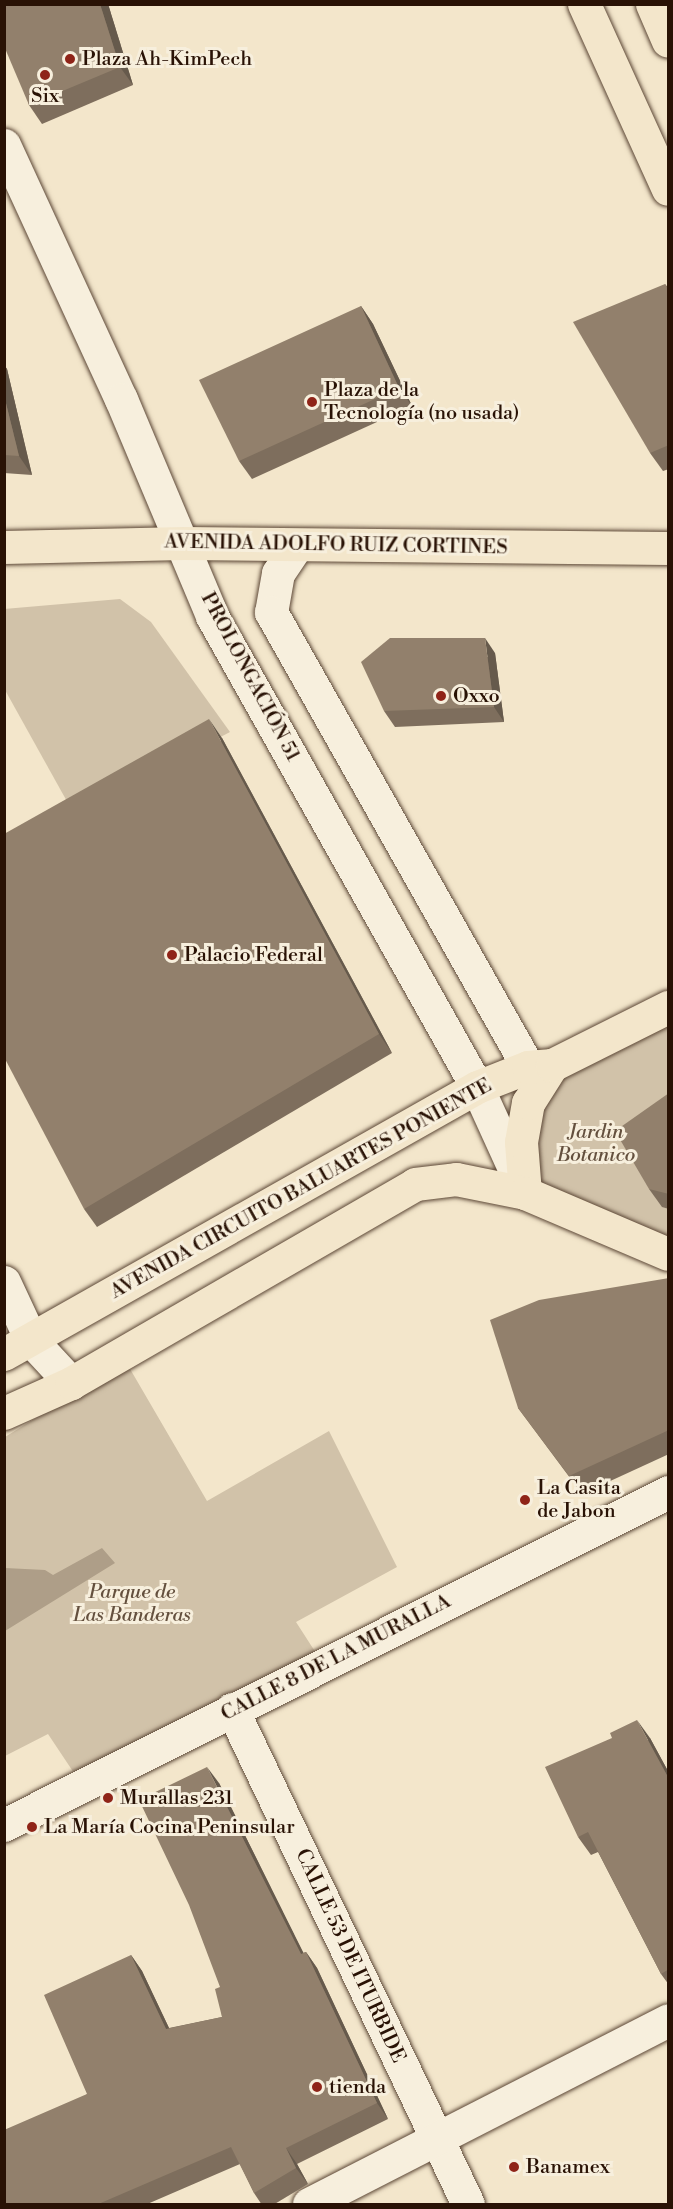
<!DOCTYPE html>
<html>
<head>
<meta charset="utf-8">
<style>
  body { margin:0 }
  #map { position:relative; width:673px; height:2209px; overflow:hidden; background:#f3e6cb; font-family:"Libre Bodoni",serif }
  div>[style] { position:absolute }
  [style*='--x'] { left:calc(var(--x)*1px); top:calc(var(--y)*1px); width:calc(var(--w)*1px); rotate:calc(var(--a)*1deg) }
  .green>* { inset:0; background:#d1c2a9 }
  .water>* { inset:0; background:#ae9e88 }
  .roads { filter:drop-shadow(0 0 2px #5c4736) drop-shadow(0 0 2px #5c4736) }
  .minor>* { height:33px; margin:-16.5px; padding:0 16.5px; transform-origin:16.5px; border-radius:16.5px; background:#f7efdd }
  .major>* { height:33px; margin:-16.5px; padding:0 16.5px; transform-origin:16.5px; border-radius:16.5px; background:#f3e6cb }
  .wall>* { inset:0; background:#7e6e5d }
  .shaded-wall>* { inset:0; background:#665a4c }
  .building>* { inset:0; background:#92806c }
  .dots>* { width:16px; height:16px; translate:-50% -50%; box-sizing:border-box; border:3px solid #f7efdd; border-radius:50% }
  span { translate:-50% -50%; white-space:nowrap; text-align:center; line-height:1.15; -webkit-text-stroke:6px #f7efdd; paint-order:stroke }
  .poi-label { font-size:20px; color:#291205 }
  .left { translate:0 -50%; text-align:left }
  .street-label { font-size:20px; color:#291205 }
  .park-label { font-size:20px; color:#64503e; font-style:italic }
  .frame { position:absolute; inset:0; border:6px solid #291205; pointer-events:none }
</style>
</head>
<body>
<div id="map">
  <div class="green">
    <div style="clip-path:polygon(120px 599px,151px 622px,230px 732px,74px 814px,5px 690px,4px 609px)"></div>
    <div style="clip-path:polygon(668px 1007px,668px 1254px,525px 1193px,552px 1065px)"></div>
    <div style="clip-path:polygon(126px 1362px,207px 1501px,329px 1431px,397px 1567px,296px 1622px,316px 1653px,78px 1779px,48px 1734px,5px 1756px,5px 1437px)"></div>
  </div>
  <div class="water">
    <div style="clip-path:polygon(102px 1548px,115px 1563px,5px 1631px,5px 1568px,45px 1570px,53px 1575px)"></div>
  </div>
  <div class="roads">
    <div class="minor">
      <div style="--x:4;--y:145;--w:280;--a:65.3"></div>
      <div style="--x:121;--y:399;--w:235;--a:67.2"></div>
      <div style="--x:212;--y:616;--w:540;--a:60.64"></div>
      <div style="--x:477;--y:1087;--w:113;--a:65.5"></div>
      <div style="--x:297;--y:545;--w:34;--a:124"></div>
      <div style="--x:278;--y:573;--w:40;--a:100"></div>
      <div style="--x:271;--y:612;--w:523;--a:60.54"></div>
      <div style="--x:4;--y:1282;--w:64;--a:65"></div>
      <div style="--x:31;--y:1340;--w:59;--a:47.1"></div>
      <div style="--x:232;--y:1709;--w:548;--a:64.51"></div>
      <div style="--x:4;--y:1825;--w:743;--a:-26.63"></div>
      <div style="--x:309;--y:2204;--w:403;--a:-27.1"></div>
    </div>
    <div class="major">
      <div style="--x:584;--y:4;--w:203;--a:65.6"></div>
      <div style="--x:652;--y:4;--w:40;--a:66.6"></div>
      <div style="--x:4;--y:547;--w:180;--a:-1.3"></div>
      <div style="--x:184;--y:543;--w:484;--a:0.6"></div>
      <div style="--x:525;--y:1193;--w:51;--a:-94.5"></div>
      <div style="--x:521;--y:1142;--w:40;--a:-80"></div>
      <div style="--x:528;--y:1103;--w:45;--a:-57.7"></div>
      <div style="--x:4;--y:1354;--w:543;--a:-29.44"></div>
      <div style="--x:477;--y:1087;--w:55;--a:-21.4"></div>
      <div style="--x:528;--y:1067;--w:24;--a:-5"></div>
      <div style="--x:552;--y:1065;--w:130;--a:-26.6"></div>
      <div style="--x:4;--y:1413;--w:73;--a:-24.1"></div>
      <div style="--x:71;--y:1383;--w:397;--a:-30"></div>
      <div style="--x:415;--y:1184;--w:41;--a:-7"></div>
      <div style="--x:456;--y:1179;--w:70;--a:11.5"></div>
      <div style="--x:525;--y:1193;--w:155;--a:23.1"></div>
    </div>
  </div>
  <div class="wall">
    <div style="clip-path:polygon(4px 4px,108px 4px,133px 85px,42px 124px,29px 105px)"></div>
    <div style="clip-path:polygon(665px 284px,669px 289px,669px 469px,663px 471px,650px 453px)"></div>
    <div style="clip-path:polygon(361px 306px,373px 324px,412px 406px,252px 479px,239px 461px)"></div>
    <div style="clip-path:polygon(4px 365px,7px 369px,32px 475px,4px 473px)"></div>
    <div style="clip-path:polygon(495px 653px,504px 722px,395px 727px,384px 711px)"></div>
    <div style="clip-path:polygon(222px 738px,392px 1053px,97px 1227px,84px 1209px)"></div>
    <div style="clip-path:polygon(669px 1093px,669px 1209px,662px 1207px,649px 1189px)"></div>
    <div style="clip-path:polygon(669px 1278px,669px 1454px,582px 1494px,518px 1408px)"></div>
    <div style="clip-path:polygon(650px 1738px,669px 1773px,669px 1985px,661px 1974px,598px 1852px,591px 1855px,578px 1837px)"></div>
    <div style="clip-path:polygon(219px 1783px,303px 1953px,306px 1952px,317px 1968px,388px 2119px,297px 2164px,308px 2184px,273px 2205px,262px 2205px,254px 2193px,240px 2164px,145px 2205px,4px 2205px,87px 2094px,131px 1955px,142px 1971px,169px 2028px,222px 2017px,220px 1987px)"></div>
  </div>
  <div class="shaded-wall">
    <div style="clip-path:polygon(100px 4px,108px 4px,133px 85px,120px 67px)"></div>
    <div style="clip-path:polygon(361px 306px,373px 324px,412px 406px,399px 388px)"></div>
    <div style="clip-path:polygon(4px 365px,7px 369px,32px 475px,19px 456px,4px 395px)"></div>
    <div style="clip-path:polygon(485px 638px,495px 653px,504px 722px,494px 707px)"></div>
    <div style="clip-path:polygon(209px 719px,222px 738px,392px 1053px,379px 1034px)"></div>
    <div style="clip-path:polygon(637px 1720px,650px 1738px,669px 1773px,669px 1779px)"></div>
    <div style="clip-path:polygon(207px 1767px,219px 1783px,312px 1970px,301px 1954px)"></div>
    <div style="clip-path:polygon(306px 1952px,317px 1968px,388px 2119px,377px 2103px)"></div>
    <div style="clip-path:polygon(131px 1955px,142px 1971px,177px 2045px,166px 2029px)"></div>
    <div style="clip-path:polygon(286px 2148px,297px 2164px,308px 2184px,296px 2168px)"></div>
  </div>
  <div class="building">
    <div style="clip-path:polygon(4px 4px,100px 4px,120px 67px,29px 105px,4px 46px)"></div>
    <div style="clip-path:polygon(665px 284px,669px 290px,669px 445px,650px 453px,573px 322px)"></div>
    <div style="clip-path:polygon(361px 306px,399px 388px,239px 461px,199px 380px)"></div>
    <div style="clip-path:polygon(4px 395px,19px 456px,4px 455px)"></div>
    <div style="clip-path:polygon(390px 638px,485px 638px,494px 707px,384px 711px,361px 662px)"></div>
    <div style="clip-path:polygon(209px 719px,379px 1034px,84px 1209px,4px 1057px,4px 834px)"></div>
    <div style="clip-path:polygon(669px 1093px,669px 1194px,649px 1189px,615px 1131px)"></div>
    <div style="clip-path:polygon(669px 1278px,669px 1430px,569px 1476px,518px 1408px,490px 1320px,539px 1300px)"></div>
    <div style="clip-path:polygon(637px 1720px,669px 1779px,669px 1969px,661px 1974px,588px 1832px,578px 1837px,545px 1767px,612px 1738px,610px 1733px)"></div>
    <div style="clip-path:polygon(207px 1767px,301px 1954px,306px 1952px,377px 2103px,286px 2148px,296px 2168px,254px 2193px,231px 2147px,96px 2205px,4px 2205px,4px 2130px,87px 2094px,44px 1995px,131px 1955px,166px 2029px,222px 2017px,215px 1989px,220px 1987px,189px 1905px,139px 1800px)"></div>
  </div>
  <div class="dots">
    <div style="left:70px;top:59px;background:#8f2418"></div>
    <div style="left:45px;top:75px;background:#8f2418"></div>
    <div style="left:312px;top:402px;background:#8f2418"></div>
    <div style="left:441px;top:696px;background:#8f2418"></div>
    <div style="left:172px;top:955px;background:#8f2418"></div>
    <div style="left:525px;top:1500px;background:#8f2418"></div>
    <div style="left:108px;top:1798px;background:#8f2418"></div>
    <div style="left:32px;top:1827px;background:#8f2418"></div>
    <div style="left:317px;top:2087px;background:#8f2418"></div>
    <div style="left:514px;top:2167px;background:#8f2418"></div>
  </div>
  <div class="poi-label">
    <span class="left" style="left:82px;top:59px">Plaza Ah-KimPech</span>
    <span style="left:45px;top:96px">Six</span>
    <span class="left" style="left:324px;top:402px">Plaza de la<br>Tecnología (no usada)</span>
    <span class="left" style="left:453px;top:696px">Oxxo</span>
    <span class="left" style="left:184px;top:955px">Palacio Federal</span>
    <span class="left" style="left:537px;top:1500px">La Casita<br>de Jabon</span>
    <span class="left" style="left:120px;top:1798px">Murallas 231</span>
    <span class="left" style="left:44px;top:1827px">La María Cocina Peninsular</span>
    <span class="left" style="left:329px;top:2087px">tienda</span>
    <span class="left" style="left:526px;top:2167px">Banamex</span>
  </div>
  <div class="street-label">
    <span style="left:336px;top:545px;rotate:1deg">AVENIDA ADOLFO RUIZ CORTINES</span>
    <span style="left:250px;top:677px;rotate:62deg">PROLONGACIÓN 51</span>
    <span style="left:301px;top:1189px;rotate:-29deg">AVENIDA CIRCUITO BALUARTES PONIENTE</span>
    <span style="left:336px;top:1658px;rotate:-27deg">CALLE 8 DE LA MURALLA</span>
    <span style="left:350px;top:1956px;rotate:65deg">CALLE 53 DE ITURBIDE</span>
  </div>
  <div class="park-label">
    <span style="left:596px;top:1144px">Jardin<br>Botanico</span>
    <span style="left:132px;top:1604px">Parque de<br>Las Banderas</span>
  </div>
  <div class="frame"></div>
</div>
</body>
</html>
